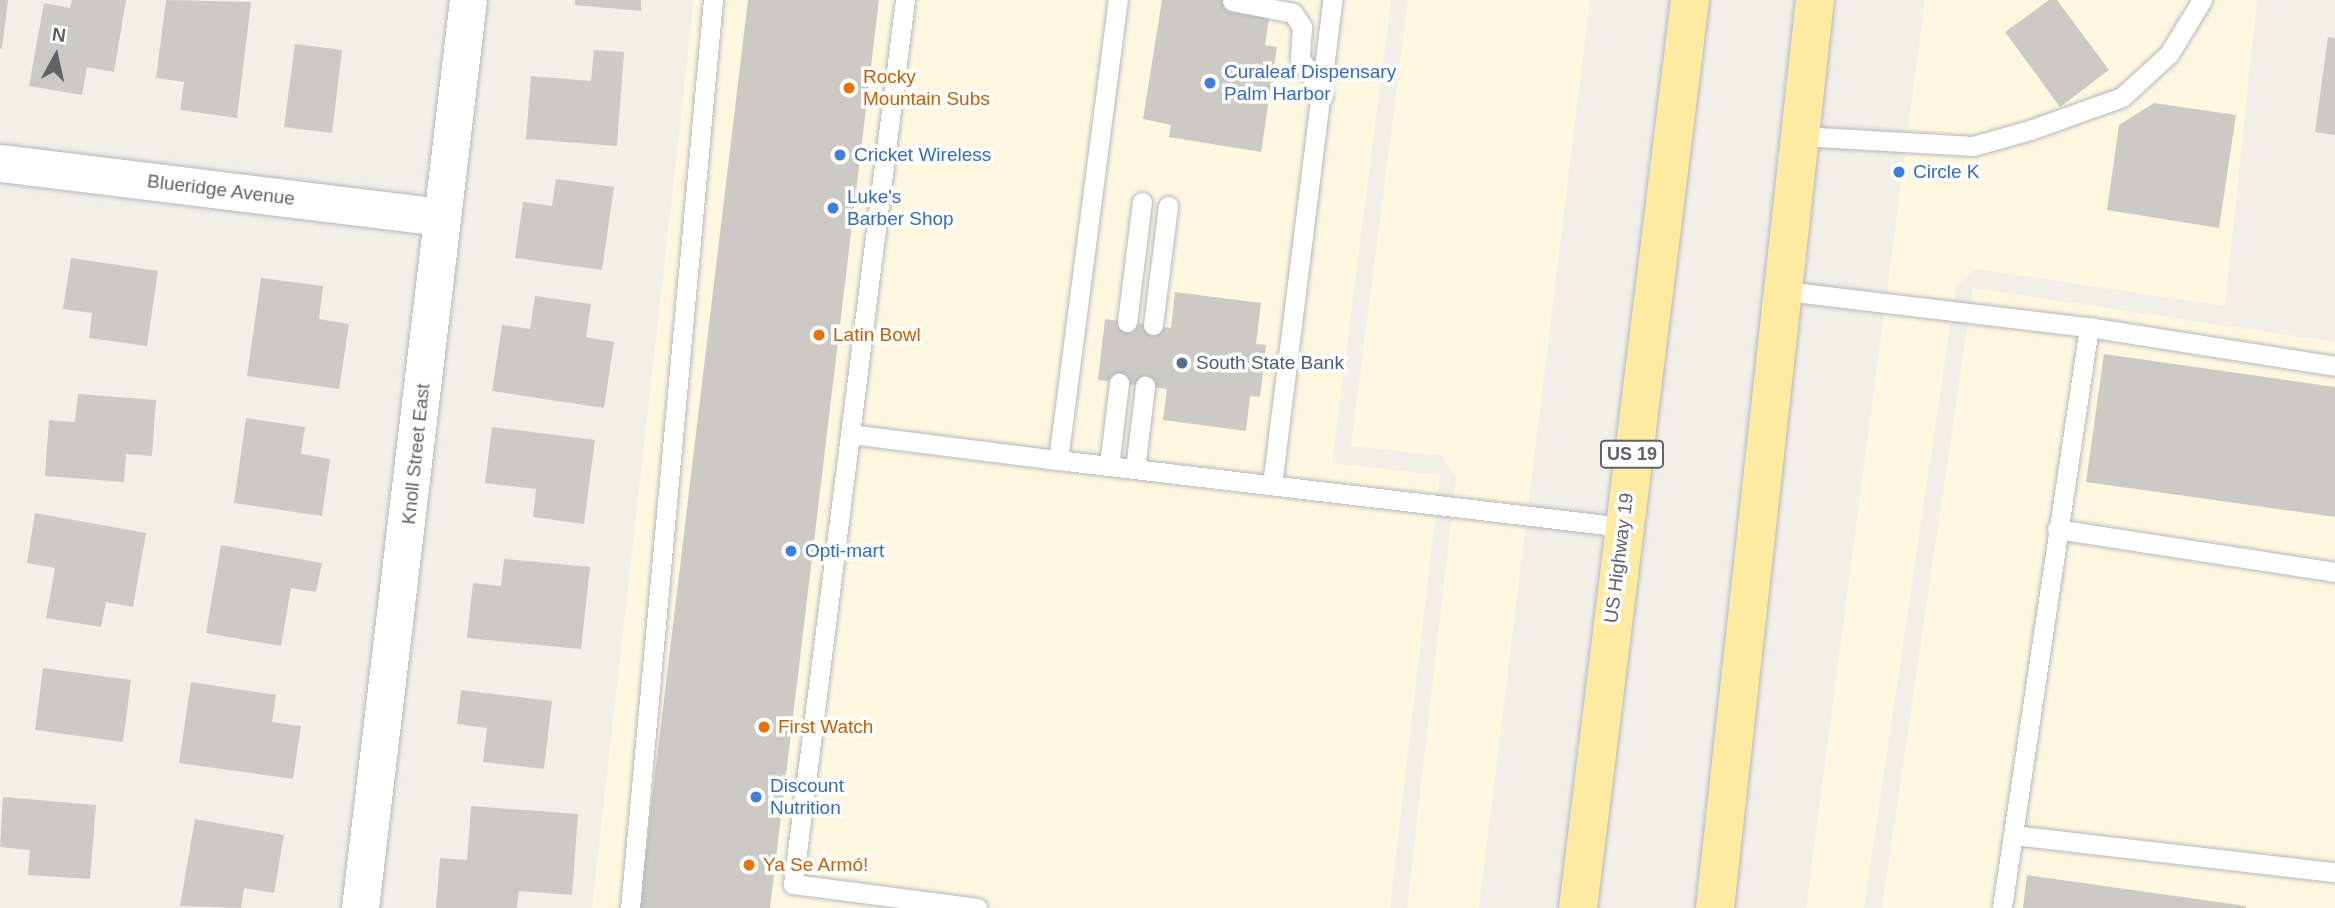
<!DOCTYPE html>
<html>
<head>
<meta charset="utf-8">
<style>
  body { margin:0 }
  #map { position:relative; width:2335px; height:908px; overflow:hidden; background:#f1efe8; font-family:Helvetica,sans-serif }
  div>[style] { position:absolute }
  [style*='--x'] { left:calc(var(--x)*1px); top:calc(var(--y)*1px); width:calc(var(--w)*1px); rotate:calc(var(--a)*1deg) }
  .commercial>* { inset:0; background:#fef7e0 }
  .building>* { inset:0; background:#cccac5 }
  .roads { filter:drop-shadow(0 0 2px #b5b8bc) drop-shadow(0 0 2px #b5b8bc) }
  .service>* { height:19px; margin:-9.5px; padding:0 9.5px; transform-origin:9.5px; border-radius:9.5px; background:#fff }
  .minor>* { height:37px; margin:-18.5px; padding:0 18.5px; transform-origin:18.5px; border-radius:18.5px; background:#fff }
  .trunk>* { height:38px; margin:-19px; padding:0 19px; transform-origin:19px; border-radius:19px; background:#feeaa1 }
  .dots>* { width:19px; height:19px; translate:-50% -50%; box-sizing:border-box; border:4px solid #fff; border-radius:50% }
  span { translate:-50% -50%; white-space:nowrap; text-align:center; line-height:1.15; -webkit-text-stroke:7px #fff; paint-order:stroke }
  .shield-label span { padding:2px 5px; background:#fff; border:2px solid; border-radius:5px; -webkit-text-stroke-width:0 }
  .shield-label { font-size:18px; color:#5f6368; font-weight:700 }
  .shop-label { font-size:19px; color:#366cbe }
  .left { translate:0 -50%; text-align:left }
  .food-label { font-size:19px; color:#c56008 }
  .street-label { font-size:19px; color:#5f6368 }
  .service-label { font-size:19px; color:#4e5e75 }
  .north { position:absolute; left:21px; top:21px; width:70px; height:70px; -webkit-text-stroke:5px #fff; paint-order:stroke; rotate:8deg; font-size:19px; font-weight:700; line-height:28px; text-align:center; color:#5f6368 }
  .north::after { content:''; display:block; margin:auto; width:24px; height:32px; background:#5f6368; clip-path:polygon(50% 0,100% 100%,50% 72%,0 100%) }
</style>
</head>
<body>
<div id="map">
  <div class="commercial">
    <div style="clip-path:polygon(694px 0,1391px 0,1332px 463px,1440px 475px,1390px 908px,592px 908px)"></div>
    <div style="clip-path:polygon(1408px 0,1590px 0,1479px 908px,1407px 908px,1456px 477px,1442px 456px,1351px 446px)"></div>
    <div style="clip-path:polygon(1925px 0,2257px 0,2225px 306px,1976px 269px,1956px 286px,1864px 908px,1806px 908px)"></div>
    <div style="clip-path:polygon(1973px 288px,2335px 342px,2335px 908px,1882px 908px)"></div>
  </div>
  <div class="building">
    <div style="clip-path:polygon(0 0,8px 0,2px 49px,0 48px)"></div>
    <div style="clip-path:polygon(72px 0,126px 0,114px 72px,87px 67px,82px 95px,29px 86px,44px 3px,70px 8px)"></div>
    <div style="clip-path:polygon(166px 0,251px 2px,237px 118px,180px 110px,184px 82px,156px 78px)"></div>
    <div style="clip-path:polygon(575px 0,641px 0,641px 11px,575px 5px)"></div>
    <div style="clip-path:polygon(748px 0,879px 0,770px 908px,639px 908px)"></div>
    <div style="clip-path:polygon(1162px 0,1232px 0,1231px 12px,1269px 18px,1265px 45px,1277px 47px,1261px 152px,1169px 137px,1171px 125px,1143px 119px)"></div>
    <div style="clip-path:polygon(2049px 0,2057px 0,2109px 70px,2060px 107px,2005px 32px)"></div>
    <div style="clip-path:polygon(2328px 37px,2335px 38px,2335px 135px,2315px 132px)"></div>
    <div style="clip-path:polygon(295px 44px,342px 50px,332px 133px,284px 127px)"></div>
    <div style="clip-path:polygon(594px 50px,624px 52px,617px 146px,526px 139px,531px 76px,591px 81px)"></div>
    <div style="clip-path:polygon(2154px 103px,2236px 115px,2219px 228px,2107px 210px,2119px 125px)"></div>
    <div style="clip-path:polygon(556px 179px,614px 187px,602px 270px,515px 258px,523px 202px,552px 206px)"></div>
    <div style="clip-path:polygon(71px 258px,158px 271px,147px 346px,89px 338px,92px 313px,63px 309px)"></div>
    <div style="clip-path:polygon(261px 278px,323px 286px,319px 319px,349px 324px,339px 389px,247px 376px)"></div>
    <div style="clip-path:polygon(1175px 292px,1261px 303px,1256px 344px,1266px 345px,1260px 397px,1250px 396px,1246px 431px,1163px 420px,1167px 389px,1098px 380px,1105px 319px,1171px 328px)"></div>
    <div style="clip-path:polygon(535px 296px,591px 304px,586px 337px,614px 342px,604px 408px,492px 391px,502px 325px,530px 329px)"></div>
    <div style="clip-path:polygon(2104px 354px,2335px 387px,2335px 517px,2086px 482px)"></div>
    <div style="clip-path:polygon(78px 394px,156px 400px,152px 456px,126px 454px,124px 482px,45px 476px,49px 420px,75px 422px)"></div>
    <div style="clip-path:polygon(246px 418px,305px 427px,301px 454px,330px 459px,322px 516px,234px 503px)"></div>
    <div style="clip-path:polygon(492px 427px,595px 440px,584px 524px,533px 517px,536px 489px,485px 483px)"></div>
    <div style="clip-path:polygon(35px 513px,146px 533px,133px 607px,106px 602px,101px 627px,46px 618px,55px 568px,27px 563px)"></div>
    <div style="clip-path:polygon(221px 545px,322px 563px,316px 592px,291px 588px,281px 646px,206px 633px)"></div>
    <div style="clip-path:polygon(504px 559px,590px 567px,581px 649px,467px 638px,473px 583px,501px 586px)"></div>
    <div style="clip-path:polygon(43px 668px,131px 680px,123px 742px,35px 730px)"></div>
    <div style="clip-path:polygon(191px 682px,276px 695px,272px 722px,301px 726px,293px 779px,179px 763px)"></div>
    <div style="clip-path:polygon(461px 690px,552px 701px,544px 769px,483px 762px,487px 728px,457px 724px)"></div>
    <div style="clip-path:polygon(3px 797px,96px 805px,90px 879px,28px 875px,30px 850px,0 847px)"></div>
    <div style="clip-path:polygon(471px 806px,578px 814px,572px 895px,519px 891px,517px 908px,436px 908px,440px 858px,467px 860px)"></div>
    <div style="clip-path:polygon(195px 819px,284px 835px,274px 893px,244px 888px,241px 908px,180px 906px)"></div>
    <div style="clip-path:polygon(2027px 875px,2246px 906px,2246px 908px,2023px 908px)"></div>
  </div>
  <div class="roads">
    <div class="service">
      <div style="--x:905;--y:0;--w:891;--a:97.22"></div>
      <div style="--x:793;--y:884;--w:186;--a:7.4"></div>
      <div style="--x:1232;--y:1;--w:62;--a:11.1"></div>
      <div style="--x:1293;--y:13;--w:17;--a:57"></div>
      <div style="--x:1302;--y:27;--w:31;--a:94"></div>
      <div style="--x:1300;--y:58;--w:44;--a:58.8"></div>
      <div style="--x:1801;--y:136;--w:172;--a:3.3"></div>
      <div style="--x:1973;--y:146;--w:59;--a:-15.7"></div>
      <div style="--x:2030;--y:130;--w:98;--a:-19.7"></div>
      <div style="--x:2122;--y:97;--w:64;--a:-42.5"></div>
      <div style="--x:2169;--y:54;--w:63;--a:-58.6"></div>
      <div style="--x:1785;--y:291;--w:306;--a:6.8"></div>
      <div style="--x:2089;--y:327;--w:587;--a:98.52"></div>
      <div style="--x:1127;--y:322;--w:121;--a:-82.9"></div>
      <div style="--x:1153;--y:325;--w:120;--a:-82.8"></div>
      <div style="--x:2089;--y:327;--w:249;--a:9"></div>
      <div style="--x:851;--y:434;--w:209;--a:7.2"></div>
      <div style="--x:1058;--y:460;--w:464;--a:-82.6"></div>
      <div style="--x:1058;--y:460;--w:569;--a:6.76"></div>
      <div style="--x:1109;--y:466;--w:84;--a:-83.1"></div>
      <div style="--x:1135;--y:469;--w:84;--a:-83.1"></div>
      <div style="--x:1272;--y:485;--w:489;--a:-82.9"></div>
      <div style="--x:2057;--y:529;--w:281;--a:8.8"></div>
      <div style="--x:2013;--y:835;--w:324;--a:6.6"></div>
      <div style="--x:630;--y:908;--w:912;--a:-84.78"></div>
    </div>
    <div class="minor">
      <div style="--x:0;--y:163;--w:445;--a:7"></div>
      <div style="--x:360;--y:908;--w:914;--a:-83.22"></div>
    </div>
    <div class="trunk">
      <div style="--x:1578;--y:908;--w:915;--a:-82.97"></div>
      <div style="--x:1715;--y:908;--w:913;--a:-83.72"></div>
    </div>
  </div>
  <div class="dots">
    <div style="left:1210px;top:83px;background:#3f7fe0"></div>
    <div style="left:849px;top:88px;background:#e8710a"></div>
    <div style="left:840px;top:155px;background:#3f7fe0"></div>
    <div style="left:1899px;top:172px;background:#3f7fe0"></div>
    <div style="left:833px;top:208px;background:#3f7fe0"></div>
    <div style="left:819px;top:335px;background:#e8710a"></div>
    <div style="left:1182px;top:363px;background:#5c6f8a"></div>
    <div style="left:791px;top:551px;background:#3f7fe0"></div>
    <div style="left:764px;top:727px;background:#e8710a"></div>
    <div style="left:756px;top:797px;background:#3f7fe0"></div>
    <div style="left:749px;top:865px;background:#e8710a"></div>
  </div>
  <div class="shield-label">
    <span style="left:1632px;top:454px">US 19</span>
  </div>
  <div class="shop-label">
    <span class="left" style="left:1224px;top:83px">Curaleaf Dispensary<br>Palm Harbor</span>
    <span class="left" style="left:854px;top:155px">Cricket Wireless</span>
    <span class="left" style="left:1913px;top:172px">Circle K</span>
    <span class="left" style="left:847px;top:208px">Luke's<br>Barber Shop</span>
    <span class="left" style="left:805px;top:551px">Opti-mart</span>
    <span class="left" style="left:770px;top:797px">Discount<br>Nutrition</span>
  </div>
  <div class="food-label">
    <span class="left" style="left:863px;top:88px">Rocky<br>Mountain Subs</span>
    <span class="left" style="left:833px;top:335px">Latin Bowl</span>
    <span class="left" style="left:778px;top:727px">First Watch</span>
    <span class="left" style="left:763px;top:865px">Ya Se Armó!</span>
  </div>
  <div class="street-label">
    <span style="left:221px;top:190px;rotate:7deg">Blueridge Avenue</span>
    <span style="left:416px;top:454px;rotate:-84deg">Knoll Street East</span>
    <span style="left:1619px;top:558px;rotate:-83deg">US Highway 19</span>
  </div>
  <div class="service-label">
    <span class="left" style="left:1196px;top:363px">South State Bank</span>
  </div>
  <div class="north">N</div>
</div>
</body>
</html>
